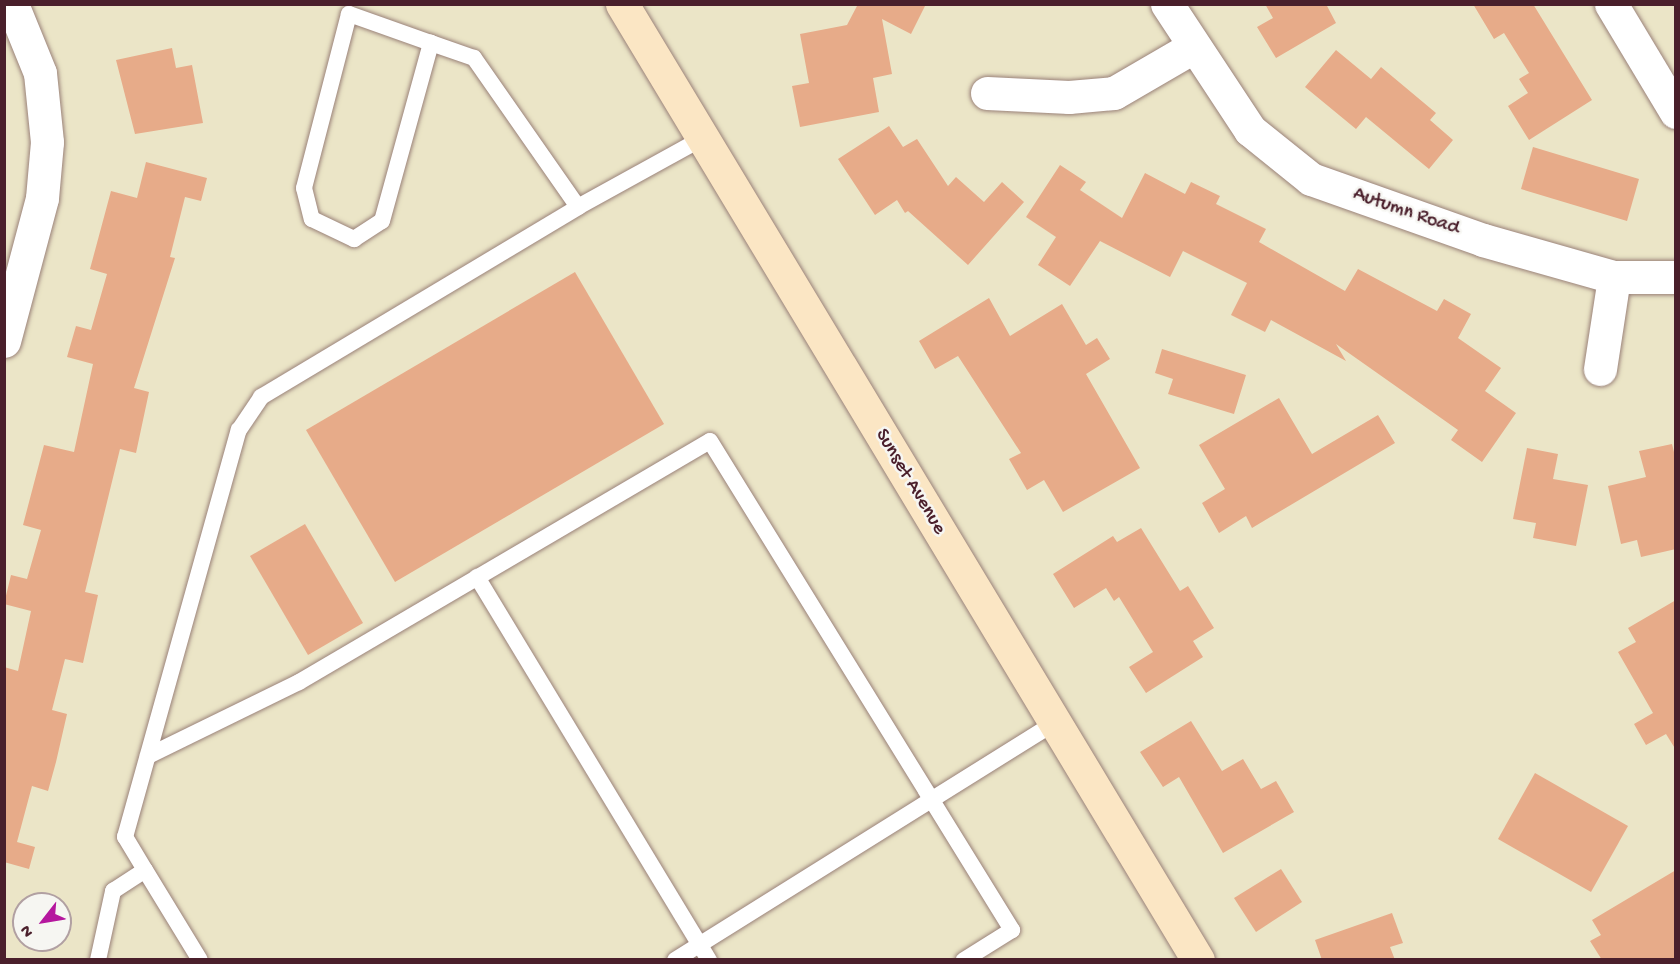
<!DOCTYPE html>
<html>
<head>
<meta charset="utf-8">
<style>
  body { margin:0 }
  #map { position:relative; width:1680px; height:964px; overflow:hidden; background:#ebe5c7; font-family:"Gochi Hand",sans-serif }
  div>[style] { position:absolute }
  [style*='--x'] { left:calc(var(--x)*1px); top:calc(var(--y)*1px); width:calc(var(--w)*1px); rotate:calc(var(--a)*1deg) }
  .building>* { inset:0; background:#e7ab89 }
  .roads { filter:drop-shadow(0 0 2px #9a8279) drop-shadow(0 0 2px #9a8279) }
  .service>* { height:16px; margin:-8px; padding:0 8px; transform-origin:8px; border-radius:8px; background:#fff }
  .minor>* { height:33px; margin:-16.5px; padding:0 16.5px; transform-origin:16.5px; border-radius:16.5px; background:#fff }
  .secondary>* { height:33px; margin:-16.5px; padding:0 16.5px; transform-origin:16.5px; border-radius:16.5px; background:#fbe6c4 }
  span { translate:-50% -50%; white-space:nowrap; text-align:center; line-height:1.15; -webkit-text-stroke:5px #f6f6f2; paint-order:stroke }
  .street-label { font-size:20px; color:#4a1f2b }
  .frame { position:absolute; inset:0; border:6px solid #4a1f2b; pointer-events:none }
  .north { position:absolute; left:12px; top:892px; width:60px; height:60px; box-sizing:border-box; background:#f6f6f2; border:2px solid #b1a0a2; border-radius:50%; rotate:239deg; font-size:16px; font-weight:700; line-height:24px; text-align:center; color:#4a1f2b }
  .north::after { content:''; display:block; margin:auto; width:21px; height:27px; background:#b5179e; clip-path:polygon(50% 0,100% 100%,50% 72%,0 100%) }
</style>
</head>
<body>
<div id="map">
  <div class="building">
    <div style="clip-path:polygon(854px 4px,926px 4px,911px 34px,882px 19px,892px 74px,873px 78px,879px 112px,800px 127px,792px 86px,809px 83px,800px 34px,847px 25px,857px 6px)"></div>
    <div style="clip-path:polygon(1265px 4px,1326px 4px,1336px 23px,1276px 58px,1257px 27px,1273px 18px)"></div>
    <div style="clip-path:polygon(1473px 4px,1533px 4px,1592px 100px,1529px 140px,1508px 106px,1528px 93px,1519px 79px,1529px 73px,1504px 33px,1494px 39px)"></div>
    <div style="clip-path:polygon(172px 48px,176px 68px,192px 65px,203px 123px,135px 134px,116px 60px)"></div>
    <div style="clip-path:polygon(1336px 50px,1371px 79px,1381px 67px,1436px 113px,1430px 120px,1453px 140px,1429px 169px,1366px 117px,1356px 129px,1305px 87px)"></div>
    <div style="clip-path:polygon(889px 126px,903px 147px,917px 139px,948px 186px,956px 177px,984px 202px,1002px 182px,1024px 202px,968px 265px,908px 211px,905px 213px,897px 200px,875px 215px,838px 159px)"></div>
    <div style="clip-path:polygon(1533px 147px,1639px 179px,1627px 221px,1521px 189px)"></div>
    <div style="clip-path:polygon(146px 162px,207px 178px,201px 201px,185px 197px,170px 257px,175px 258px,134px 388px,149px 392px,136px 453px,120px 449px,85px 592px,98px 595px,83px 663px,65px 659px,52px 710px,67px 714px,56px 762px,48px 791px,32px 786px,17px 842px,35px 847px,29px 869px,4px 862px,4px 667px,18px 671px,31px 611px,4px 604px,11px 575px,27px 579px,41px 530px,23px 525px,44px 445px,74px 452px,93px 364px,67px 357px,76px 326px,91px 330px,107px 274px,90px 269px,111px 191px,137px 198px)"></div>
    <div style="clip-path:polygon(1060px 165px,1086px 182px,1080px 190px,1122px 218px,1145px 173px,1185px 194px,1191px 182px,1220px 196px,1216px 204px,1266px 229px,1259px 242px,1345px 291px,1358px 269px,1437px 311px,1444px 299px,1471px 314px,1458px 338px,1501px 368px,1485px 391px,1516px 413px,1482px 462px,1451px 440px,1458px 430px,1336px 344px,1346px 361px,1271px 320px,1265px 332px,1231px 315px,1247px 283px,1183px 251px,1170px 277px,1100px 241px,1070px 286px,1038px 265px,1056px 237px,1026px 217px)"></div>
    <div style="clip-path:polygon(575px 272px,664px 424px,395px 582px,306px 430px)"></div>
    <div style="clip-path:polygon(989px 298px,1010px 336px,1062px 304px,1086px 345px,1097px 338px,1110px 359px,1086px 374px,1140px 468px,1063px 512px,1044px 480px,1027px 490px,1009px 459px,1021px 453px,958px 356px,935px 369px,919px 341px)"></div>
    <div style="clip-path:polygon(1162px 349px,1246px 375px,1234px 414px,1168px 394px,1173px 379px,1155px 373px)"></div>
    <div style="clip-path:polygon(1279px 398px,1312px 454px,1378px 415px,1395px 443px,1252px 528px,1246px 516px,1219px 533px,1202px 503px,1225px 489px,1199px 445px)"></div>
    <div style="clip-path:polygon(1672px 444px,1676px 460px,1676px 549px,1641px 557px,1637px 540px,1621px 544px,1608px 486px,1646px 477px,1639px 451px)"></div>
    <div style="clip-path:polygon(1527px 448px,1558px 454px,1553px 479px,1588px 485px,1576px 546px,1533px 538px,1536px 523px,1513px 519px)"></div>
    <div style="clip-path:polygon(305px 524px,363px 623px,308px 655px,250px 556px)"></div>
    <div style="clip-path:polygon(1141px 528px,1180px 591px,1188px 586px,1214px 628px,1193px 641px,1203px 657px,1146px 693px,1129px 667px,1153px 652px,1119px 597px,1114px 601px,1106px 588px,1074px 608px,1053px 574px,1113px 536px,1117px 542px)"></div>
    <div style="clip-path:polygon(1676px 600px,1676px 750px,1666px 734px,1646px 745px,1634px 724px,1653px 713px,1618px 652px,1636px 642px,1628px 628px)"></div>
    <div style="clip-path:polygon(1191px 721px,1222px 771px,1243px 759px,1261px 789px,1276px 781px,1294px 812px,1223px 853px,1179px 777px,1163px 787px,1140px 752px)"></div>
    <div style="clip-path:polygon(1535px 773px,1628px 826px,1591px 892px,1498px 839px)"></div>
    <div style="clip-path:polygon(1281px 869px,1302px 902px,1256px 932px,1234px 898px)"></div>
    <div style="clip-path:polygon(1676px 870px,1676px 960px,1602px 960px,1590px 941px,1601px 935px,1592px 920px)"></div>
    <div style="clip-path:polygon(1392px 913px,1403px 943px,1390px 947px,1395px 960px,1322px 960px,1315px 940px)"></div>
  </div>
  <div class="roads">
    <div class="service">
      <div style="--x:578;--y:207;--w:143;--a:-28.9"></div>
      <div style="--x:477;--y:577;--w:448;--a:58.8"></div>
      <div style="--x:148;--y:756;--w:168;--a:-26.1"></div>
      <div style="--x:299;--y:682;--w:476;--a:-30.4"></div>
      <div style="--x:710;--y:441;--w:575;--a:58.3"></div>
      <div style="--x:1012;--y:930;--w:57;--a:148"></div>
      <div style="--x:145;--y:870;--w:39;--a:-121"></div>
      <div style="--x:125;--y:837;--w:423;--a:-74.4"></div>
      <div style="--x:239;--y:430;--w:40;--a:-56"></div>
      <div style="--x:261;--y:397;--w:370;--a:-30.9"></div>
      <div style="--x:578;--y:207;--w:182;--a:-124.9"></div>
      <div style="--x:474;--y:58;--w:46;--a:-160.8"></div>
      <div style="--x:431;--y:43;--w:87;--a:-160.5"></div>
      <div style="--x:349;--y:14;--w:180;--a:104.5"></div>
      <div style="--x:304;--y:188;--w:32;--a:76"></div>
      <div style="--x:312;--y:219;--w:47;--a:25.5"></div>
      <div style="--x:354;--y:239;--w:33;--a:-33"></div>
      <div style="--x:382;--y:221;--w:185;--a:-74.6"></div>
      <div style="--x:98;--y:960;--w:71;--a:-77.7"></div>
      <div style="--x:113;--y:891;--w:38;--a:-33"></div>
      <div style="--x:145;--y:870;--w:105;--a:58.6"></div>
      <div style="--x:675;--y:960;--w:448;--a:-32"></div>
    </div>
    <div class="minor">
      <div style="--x:1167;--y:4;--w:151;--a:56.6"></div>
      <div style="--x:1250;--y:130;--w:78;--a:38.8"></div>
      <div style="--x:1311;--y:179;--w:182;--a:19.5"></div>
      <div style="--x:1483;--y:240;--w:136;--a:15.8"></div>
      <div style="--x:1614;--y:277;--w:62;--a:0"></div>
      <div style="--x:1611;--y:4;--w:126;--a:59"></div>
      <div style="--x:987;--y:93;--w:82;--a:2.8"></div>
      <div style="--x:1069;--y:97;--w:45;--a:-5.1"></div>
      <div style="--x:1114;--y:93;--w:91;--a:-30.2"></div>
      <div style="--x:4;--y:341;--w:148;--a:-75.1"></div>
      <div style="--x:42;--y:198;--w:56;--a:-84.9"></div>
      <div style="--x:47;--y:142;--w:69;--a:-95.8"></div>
      <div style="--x:40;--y:73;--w:74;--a:-112.1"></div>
      <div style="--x:1600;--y:369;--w:93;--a:-81.3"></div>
    </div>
    <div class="secondary">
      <div style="--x:622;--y:4;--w:1116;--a:58.93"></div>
    </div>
  </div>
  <div class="street-label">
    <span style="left:1406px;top:212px;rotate:19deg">Autumn Road</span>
    <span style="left:910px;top:482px;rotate:59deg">Sunset Avenue</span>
  </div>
  <div class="frame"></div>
  <div class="north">N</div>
</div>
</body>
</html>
